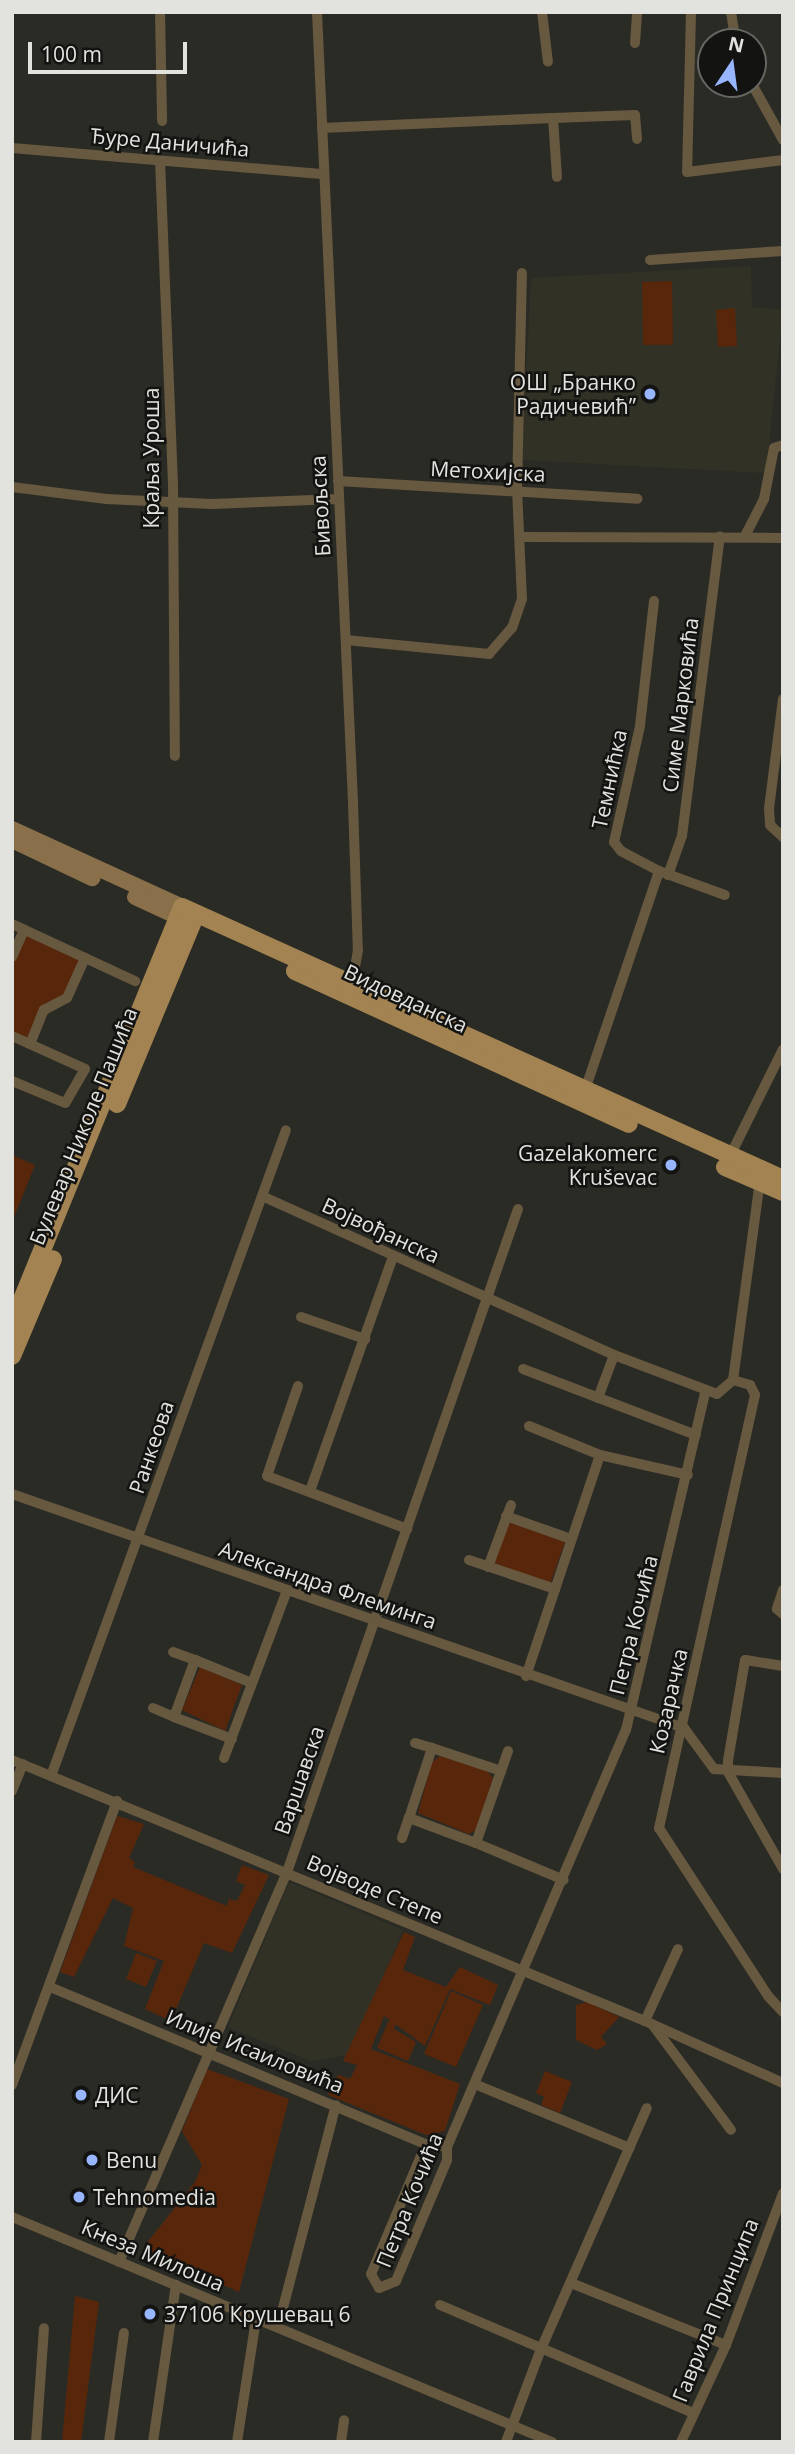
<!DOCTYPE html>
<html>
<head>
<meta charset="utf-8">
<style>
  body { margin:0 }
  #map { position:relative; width:795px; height:2454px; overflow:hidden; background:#2b2b25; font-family:"Open Sans",sans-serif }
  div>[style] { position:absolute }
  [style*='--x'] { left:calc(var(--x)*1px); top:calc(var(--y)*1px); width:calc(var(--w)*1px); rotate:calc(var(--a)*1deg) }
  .built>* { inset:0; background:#313225 }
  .green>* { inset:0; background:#58270b }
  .minor>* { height:10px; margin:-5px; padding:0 5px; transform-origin:5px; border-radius:5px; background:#675840 }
  .secondary>* { height:16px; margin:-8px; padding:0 8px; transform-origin:8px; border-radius:8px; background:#89704a }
  .primary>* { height:18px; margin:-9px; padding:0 9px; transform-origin:9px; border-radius:9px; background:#a28351 }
  .dots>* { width:19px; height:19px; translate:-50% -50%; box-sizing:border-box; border:4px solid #131311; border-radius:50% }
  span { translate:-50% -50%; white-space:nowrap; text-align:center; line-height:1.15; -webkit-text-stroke:5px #131311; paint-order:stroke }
  .street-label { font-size:21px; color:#e2e2de }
  .poi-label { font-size:21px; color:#e2e2de }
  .right { translate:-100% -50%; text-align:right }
  .left { translate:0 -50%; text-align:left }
  .frame { position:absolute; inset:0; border:14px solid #e2e2de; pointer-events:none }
  .north { position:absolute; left:697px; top:28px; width:70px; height:70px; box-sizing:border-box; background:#131311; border:2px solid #666663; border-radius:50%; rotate:13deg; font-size:19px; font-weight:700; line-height:28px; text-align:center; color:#e2e2de }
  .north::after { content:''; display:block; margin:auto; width:24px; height:32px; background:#97b6fd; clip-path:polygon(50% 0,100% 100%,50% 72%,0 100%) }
  .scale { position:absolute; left:28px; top:42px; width:159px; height:32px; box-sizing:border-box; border:4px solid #e2e2de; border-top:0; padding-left:9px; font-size:21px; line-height:24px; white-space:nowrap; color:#e2e2de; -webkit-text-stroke:5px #131311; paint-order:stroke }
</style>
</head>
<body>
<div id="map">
  <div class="built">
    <div style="clip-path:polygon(751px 266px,752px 307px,783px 310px,766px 473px,522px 460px,531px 278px)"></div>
    <div style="clip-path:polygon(289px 1882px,403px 1930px,349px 2055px,311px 2061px,228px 2027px)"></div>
  </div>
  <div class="green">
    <div style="clip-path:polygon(672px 281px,673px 345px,643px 345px,642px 282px)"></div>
    <div style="clip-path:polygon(735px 308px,737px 346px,718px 347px,716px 310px)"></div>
    <div style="clip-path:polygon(24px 930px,85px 958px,67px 998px,44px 1010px,30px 1044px,12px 1036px,12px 957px)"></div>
    <div style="clip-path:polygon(12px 1155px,35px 1165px,12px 1222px)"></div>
    <div style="clip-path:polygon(509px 1522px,565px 1542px,550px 1584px,494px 1563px)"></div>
    <div style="clip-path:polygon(200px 1667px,242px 1685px,225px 1731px,182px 1710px)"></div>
    <div style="clip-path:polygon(440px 1756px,487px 1771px,493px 1778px,476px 1830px,469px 1834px,418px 1813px,432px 1762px)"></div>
    <div style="clip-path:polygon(117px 1816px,144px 1824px,129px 1858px,135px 1862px,133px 1867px,227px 1906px,229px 1899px,237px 1901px,245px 1885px,236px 1881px,242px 1865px,269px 1875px,232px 1953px,204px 1943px,171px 2021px,145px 2009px,164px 1961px,124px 1946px,133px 1908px,113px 1898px,74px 1977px,60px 1972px)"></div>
    <div style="clip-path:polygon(404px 1932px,415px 1937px,403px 1970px,446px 1987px,460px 1967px,498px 1985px,490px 2005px,450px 1989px,425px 2046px,384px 2016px,371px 2049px,460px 2084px,445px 2131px,426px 2135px,328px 2095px,338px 2075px,350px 2079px,357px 2065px,343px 2061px)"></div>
    <div style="clip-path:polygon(136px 1953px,157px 1961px,146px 1987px,126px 1979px)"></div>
    <div style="clip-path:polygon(451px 1991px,483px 2005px,456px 2067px,424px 2054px)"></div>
    <div style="clip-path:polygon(587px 2002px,619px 2017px,601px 2037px,607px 2044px,597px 2050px,576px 2040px,576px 2005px)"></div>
    <div style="clip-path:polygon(389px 2020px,396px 2023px,394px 2029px,416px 2042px,408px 2061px,377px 2048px)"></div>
    <div style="clip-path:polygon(207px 2069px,289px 2099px,239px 2292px,142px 2249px,195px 2182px,202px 2165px,182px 2131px)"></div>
    <div style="clip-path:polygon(545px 2071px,572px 2082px,560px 2113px,541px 2105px,544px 2097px,536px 2093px)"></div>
    <div style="clip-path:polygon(75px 2296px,99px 2302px,81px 2442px,62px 2442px)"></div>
  </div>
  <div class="minor">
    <div style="--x:160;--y:12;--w:109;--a:88.9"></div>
    <div style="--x:317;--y:12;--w:792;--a:87.39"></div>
    <div style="--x:353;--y:803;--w:147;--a:88.1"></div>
    <div style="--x:358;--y:950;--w:39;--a:100"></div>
    <div style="--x:542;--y:12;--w:50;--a:83.2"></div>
    <div style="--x:691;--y:12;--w:160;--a:91.4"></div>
    <div style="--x:687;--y:172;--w:97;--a:-7.1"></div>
    <div style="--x:731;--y:12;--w:30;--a:81"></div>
    <div style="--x:635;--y:43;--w:31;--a:-86"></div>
    <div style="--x:752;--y:84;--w:64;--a:61"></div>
    <div style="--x:553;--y:118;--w:82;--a:-2.1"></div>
    <div style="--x:635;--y:115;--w:24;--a:85"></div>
    <div style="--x:322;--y:128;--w:231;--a:-2.5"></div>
    <div style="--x:553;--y:118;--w:59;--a:86.1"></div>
    <div style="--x:12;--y:148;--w:313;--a:4.8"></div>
    <div style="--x:160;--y:160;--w:325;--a:87.7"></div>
    <div style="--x:173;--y:485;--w:271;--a:89.6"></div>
    <div style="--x:650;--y:260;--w:133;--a:-3.9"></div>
    <div style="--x:338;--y:481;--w:300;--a:3.4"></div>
    <div style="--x:12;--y:487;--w:95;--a:7.3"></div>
    <div style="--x:106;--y:499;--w:106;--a:2.7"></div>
    <div style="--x:212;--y:504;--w:127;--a:-2.3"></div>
    <div style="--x:745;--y:536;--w:42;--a:-62.8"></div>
    <div style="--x:764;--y:499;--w:52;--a:-78.9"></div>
    <div style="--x:774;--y:448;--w:9;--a:-18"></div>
    <div style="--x:520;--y:537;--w:263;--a:0.2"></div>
    <div style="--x:654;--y:601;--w:126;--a:96.4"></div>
    <div style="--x:640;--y:726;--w:119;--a:102.6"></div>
    <div style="--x:614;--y:842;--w:11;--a:52"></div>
    <div style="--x:621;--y:851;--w:43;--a:27.8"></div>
    <div style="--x:659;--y:871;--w:70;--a:20"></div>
    <div style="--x:346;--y:640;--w:144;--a:5.6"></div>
    <div style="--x:489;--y:654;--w:35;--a:-49"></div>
    <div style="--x:512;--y:628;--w:31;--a:-71"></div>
    <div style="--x:522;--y:599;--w:109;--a:-92.6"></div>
    <div style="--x:517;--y:490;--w:217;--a:-88.7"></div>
    <div style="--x:783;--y:699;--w:111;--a:97.3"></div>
    <div style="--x:769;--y:809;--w:16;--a:86"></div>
    <div style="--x:770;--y:825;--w:18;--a:43"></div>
    <div style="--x:668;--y:875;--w:41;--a:-70.3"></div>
    <div style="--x:682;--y:836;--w:302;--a:-82.8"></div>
    <div style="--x:12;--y:924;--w:136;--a:24.9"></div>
    <div style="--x:12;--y:957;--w:30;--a:-66"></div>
    <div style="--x:12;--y:1036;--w:80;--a:24.3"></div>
    <div style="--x:85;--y:1069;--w:39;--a:120"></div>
    <div style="--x:65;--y:1103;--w:57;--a:-157.5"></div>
    <div style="--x:30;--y:1044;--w:37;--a:-68"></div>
    <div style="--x:44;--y:1010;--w:26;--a:-28"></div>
    <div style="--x:67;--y:998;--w:44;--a:-65.8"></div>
    <div style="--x:585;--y:1090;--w:231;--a:-71.3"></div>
    <div style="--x:730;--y:1156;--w:119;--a:-63.6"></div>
    <div style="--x:262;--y:1196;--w:386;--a:24.3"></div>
    <div style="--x:614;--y:1355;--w:110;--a:20.7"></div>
    <div style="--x:717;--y:1394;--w:21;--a:-41"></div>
    <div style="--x:733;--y:1380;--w:203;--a:-82.3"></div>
    <div style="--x:301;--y:1317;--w:68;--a:19"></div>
    <div style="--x:523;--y:1369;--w:185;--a:20.9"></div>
    <div style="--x:733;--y:1380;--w:18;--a:16"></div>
    <div style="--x:750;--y:1385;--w:11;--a:63"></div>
    <div style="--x:755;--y:1395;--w:444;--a:102.5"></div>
    <div style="--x:659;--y:1828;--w:200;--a:57"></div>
    <div style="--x:768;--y:1996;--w:22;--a:47"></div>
    <div style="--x:298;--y:1386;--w:95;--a:109"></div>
    <div style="--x:267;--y:1476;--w:150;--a:20.7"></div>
    <div style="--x:598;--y:1398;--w:46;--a:-69.6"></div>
    <div style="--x:529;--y:1426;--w:77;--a:22.2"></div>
    <div style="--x:600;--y:1455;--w:90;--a:12.8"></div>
    <div style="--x:310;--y:1491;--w:248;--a:-70.5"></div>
    <div style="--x:12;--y:1494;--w:712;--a:19.2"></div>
    <div style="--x:684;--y:1728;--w:51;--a:53.8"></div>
    <div style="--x:714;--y:1769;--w:69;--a:3.3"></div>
    <div style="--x:506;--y:1516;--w:69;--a:19.5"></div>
    <div style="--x:469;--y:1560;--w:91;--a:18.6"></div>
    <div style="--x:488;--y:1567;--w:66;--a:-69.6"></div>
    <div style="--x:783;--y:1590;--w:20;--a:108"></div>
    <div style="--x:777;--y:1609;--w:8;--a:40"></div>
    <div style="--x:173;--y:1652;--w:23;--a:20"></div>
    <div style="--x:783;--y:1666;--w:38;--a:-171"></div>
    <div style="--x:745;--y:1660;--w:102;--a:99.6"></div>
    <div style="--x:728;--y:1761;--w:11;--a:90"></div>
    <div style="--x:728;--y:1772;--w:112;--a:60.4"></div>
    <div style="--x:526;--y:1676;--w:233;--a:-71.5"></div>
    <div style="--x:153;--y:1708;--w:23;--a:23"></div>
    <div style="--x:232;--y:1739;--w:62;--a:-159.2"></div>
    <div style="--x:174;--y:1717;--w:61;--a:-69.8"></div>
    <div style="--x:195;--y:1660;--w:61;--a:22"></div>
    <div style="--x:415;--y:1743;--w:18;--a:16"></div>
    <div style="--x:508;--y:1751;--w:97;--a:109.2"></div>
    <div style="--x:476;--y:1843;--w:95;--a:22.8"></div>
    <div style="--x:224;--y:1758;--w:179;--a:-69.4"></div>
    <div style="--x:12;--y:1760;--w:685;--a:22.41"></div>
    <div style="--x:645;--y:2021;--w:151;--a:24.2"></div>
    <div style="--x:51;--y:1776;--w:687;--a:-70.01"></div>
    <div style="--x:12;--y:1791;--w:29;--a:-68"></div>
    <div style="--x:402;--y:1838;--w:21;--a:-71"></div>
    <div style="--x:476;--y:1843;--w:72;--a:-159.5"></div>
    <div style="--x:409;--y:1818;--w:74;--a:-71.8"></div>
    <div style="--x:432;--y:1748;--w:73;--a:18.4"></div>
    <div style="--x:50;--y:1987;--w:407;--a:22.7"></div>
    <div style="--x:426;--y:2144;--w:21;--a:8"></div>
    <div style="--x:645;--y:2021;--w:79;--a:-65.4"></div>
    <div style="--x:652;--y:2024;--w:132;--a:53.3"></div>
    <div style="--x:12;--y:2085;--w:303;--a:-69.7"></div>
    <div style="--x:477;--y:2085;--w:165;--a:22.4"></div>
    <div style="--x:426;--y:2144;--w:141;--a:112.9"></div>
    <div style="--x:371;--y:2274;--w:16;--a:60"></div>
    <div style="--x:379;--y:2288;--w:18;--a:-22"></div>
    <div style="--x:396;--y:2281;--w:131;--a:-67.1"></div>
    <div style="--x:447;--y:2160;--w:13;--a:-90"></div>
    <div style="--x:447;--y:2147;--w:454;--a:-66.8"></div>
    <div style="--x:626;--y:1730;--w:346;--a:-76.8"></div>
    <div style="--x:12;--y:2217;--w:585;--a:22.62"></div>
    <div style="--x:119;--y:2262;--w:425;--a:-66.7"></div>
    <div style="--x:287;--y:1872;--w:702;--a:-70.79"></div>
    <div style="--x:571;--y:2283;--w:167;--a:21.8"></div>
    <div style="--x:440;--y:2305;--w:275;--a:23.1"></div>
    <div style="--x:278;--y:2327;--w:229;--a:-75.4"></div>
    <div style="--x:36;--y:2442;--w:114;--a:-86"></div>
    <div style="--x:109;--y:2442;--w:110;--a:-82.2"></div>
    <div style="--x:153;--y:2442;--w:159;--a:-81.7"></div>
    <div style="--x:237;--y:2442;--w:124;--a:-81.2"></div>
    <div style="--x:341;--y:2442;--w:22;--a:-82"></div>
    <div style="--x:506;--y:2442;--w:99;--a:-69.4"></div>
    <div style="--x:541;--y:2349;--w:263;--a:-66.3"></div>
    <div style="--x:681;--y:2442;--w:107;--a:-65.1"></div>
    <div style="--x:726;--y:2345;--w:162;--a:-69.4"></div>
  </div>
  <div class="secondary">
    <div style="--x:12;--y:829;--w:187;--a:24.6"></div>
    <div style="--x:12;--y:840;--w:89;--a:25.4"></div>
    <div style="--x:135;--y:897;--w:47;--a:24.9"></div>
  </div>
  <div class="primary">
    <div style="--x:295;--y:971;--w:367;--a:24.6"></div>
    <div style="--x:117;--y:1104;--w:206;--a:-67.4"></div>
    <div style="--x:725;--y:1167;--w:63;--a:23.3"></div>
    <div style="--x:12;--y:1324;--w:450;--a:-67.8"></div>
    <div style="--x:182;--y:907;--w:660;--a:24.35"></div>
    <div style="--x:12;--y:1356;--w:105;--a:-67.1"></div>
  </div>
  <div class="dots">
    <div style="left:650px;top:394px;background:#97b6fd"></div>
    <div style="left:671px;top:1165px;background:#97b6fd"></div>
    <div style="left:81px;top:2095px;background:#97b6fd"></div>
    <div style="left:92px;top:2160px;background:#97b6fd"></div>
    <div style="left:79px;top:2197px;background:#97b6fd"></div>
    <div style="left:150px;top:2314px;background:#97b6fd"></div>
  </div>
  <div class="street-label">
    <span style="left:170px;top:142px;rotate:5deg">Ђуре Даничића</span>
    <span style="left:151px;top:458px;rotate:-90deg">Краља Уроша</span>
    <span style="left:488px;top:471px;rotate:3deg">Метохијска</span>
    <span style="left:320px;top:506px;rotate:-93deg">Бивољска</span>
    <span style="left:680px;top:705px;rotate:-83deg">Симе Марковића</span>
    <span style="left:609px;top:779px;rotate:-78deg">Темнићка</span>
    <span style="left:406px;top:998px;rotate:25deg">Видовданска</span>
    <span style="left:83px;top:1126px;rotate:-68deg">Булевар Николе Пашића</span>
    <span style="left:381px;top:1230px;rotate:25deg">Војвођанска</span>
    <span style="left:151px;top:1447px;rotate:-71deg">Ранкеова</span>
    <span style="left:328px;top:1585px;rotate:19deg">Александра Флеминга</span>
    <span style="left:633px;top:1625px;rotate:-76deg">Петра Кочића</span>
    <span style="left:668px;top:1701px;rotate:-77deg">Козарачка</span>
    <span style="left:299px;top:1780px;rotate:-71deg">Варшавска</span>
    <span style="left:375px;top:1889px;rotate:23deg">Војводе Степе</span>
    <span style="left:255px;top:2051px;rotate:22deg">Илије Исаиловића</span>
    <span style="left:409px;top:2200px;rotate:-68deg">Петра Кочића</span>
    <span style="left:153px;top:2255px;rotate:23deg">Кнеза Милоша</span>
    <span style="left:715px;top:2310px;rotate:-68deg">Гаврила Принципа</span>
  </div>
  <div class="poi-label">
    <span class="right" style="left:636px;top:394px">ОШ „Бранко<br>Радичевић”</span>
    <span class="right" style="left:657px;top:1165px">Gazelakomerc<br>Kruševac</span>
    <span class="left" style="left:95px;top:2095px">ДИС</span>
    <span class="left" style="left:106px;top:2160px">Benu</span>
    <span class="left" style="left:93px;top:2197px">Tehnomedia</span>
    <span class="left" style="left:164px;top:2314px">37106 Крушевац 6</span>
  </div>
  <div class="frame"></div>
  <div class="north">N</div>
  <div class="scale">100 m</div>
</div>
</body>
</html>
